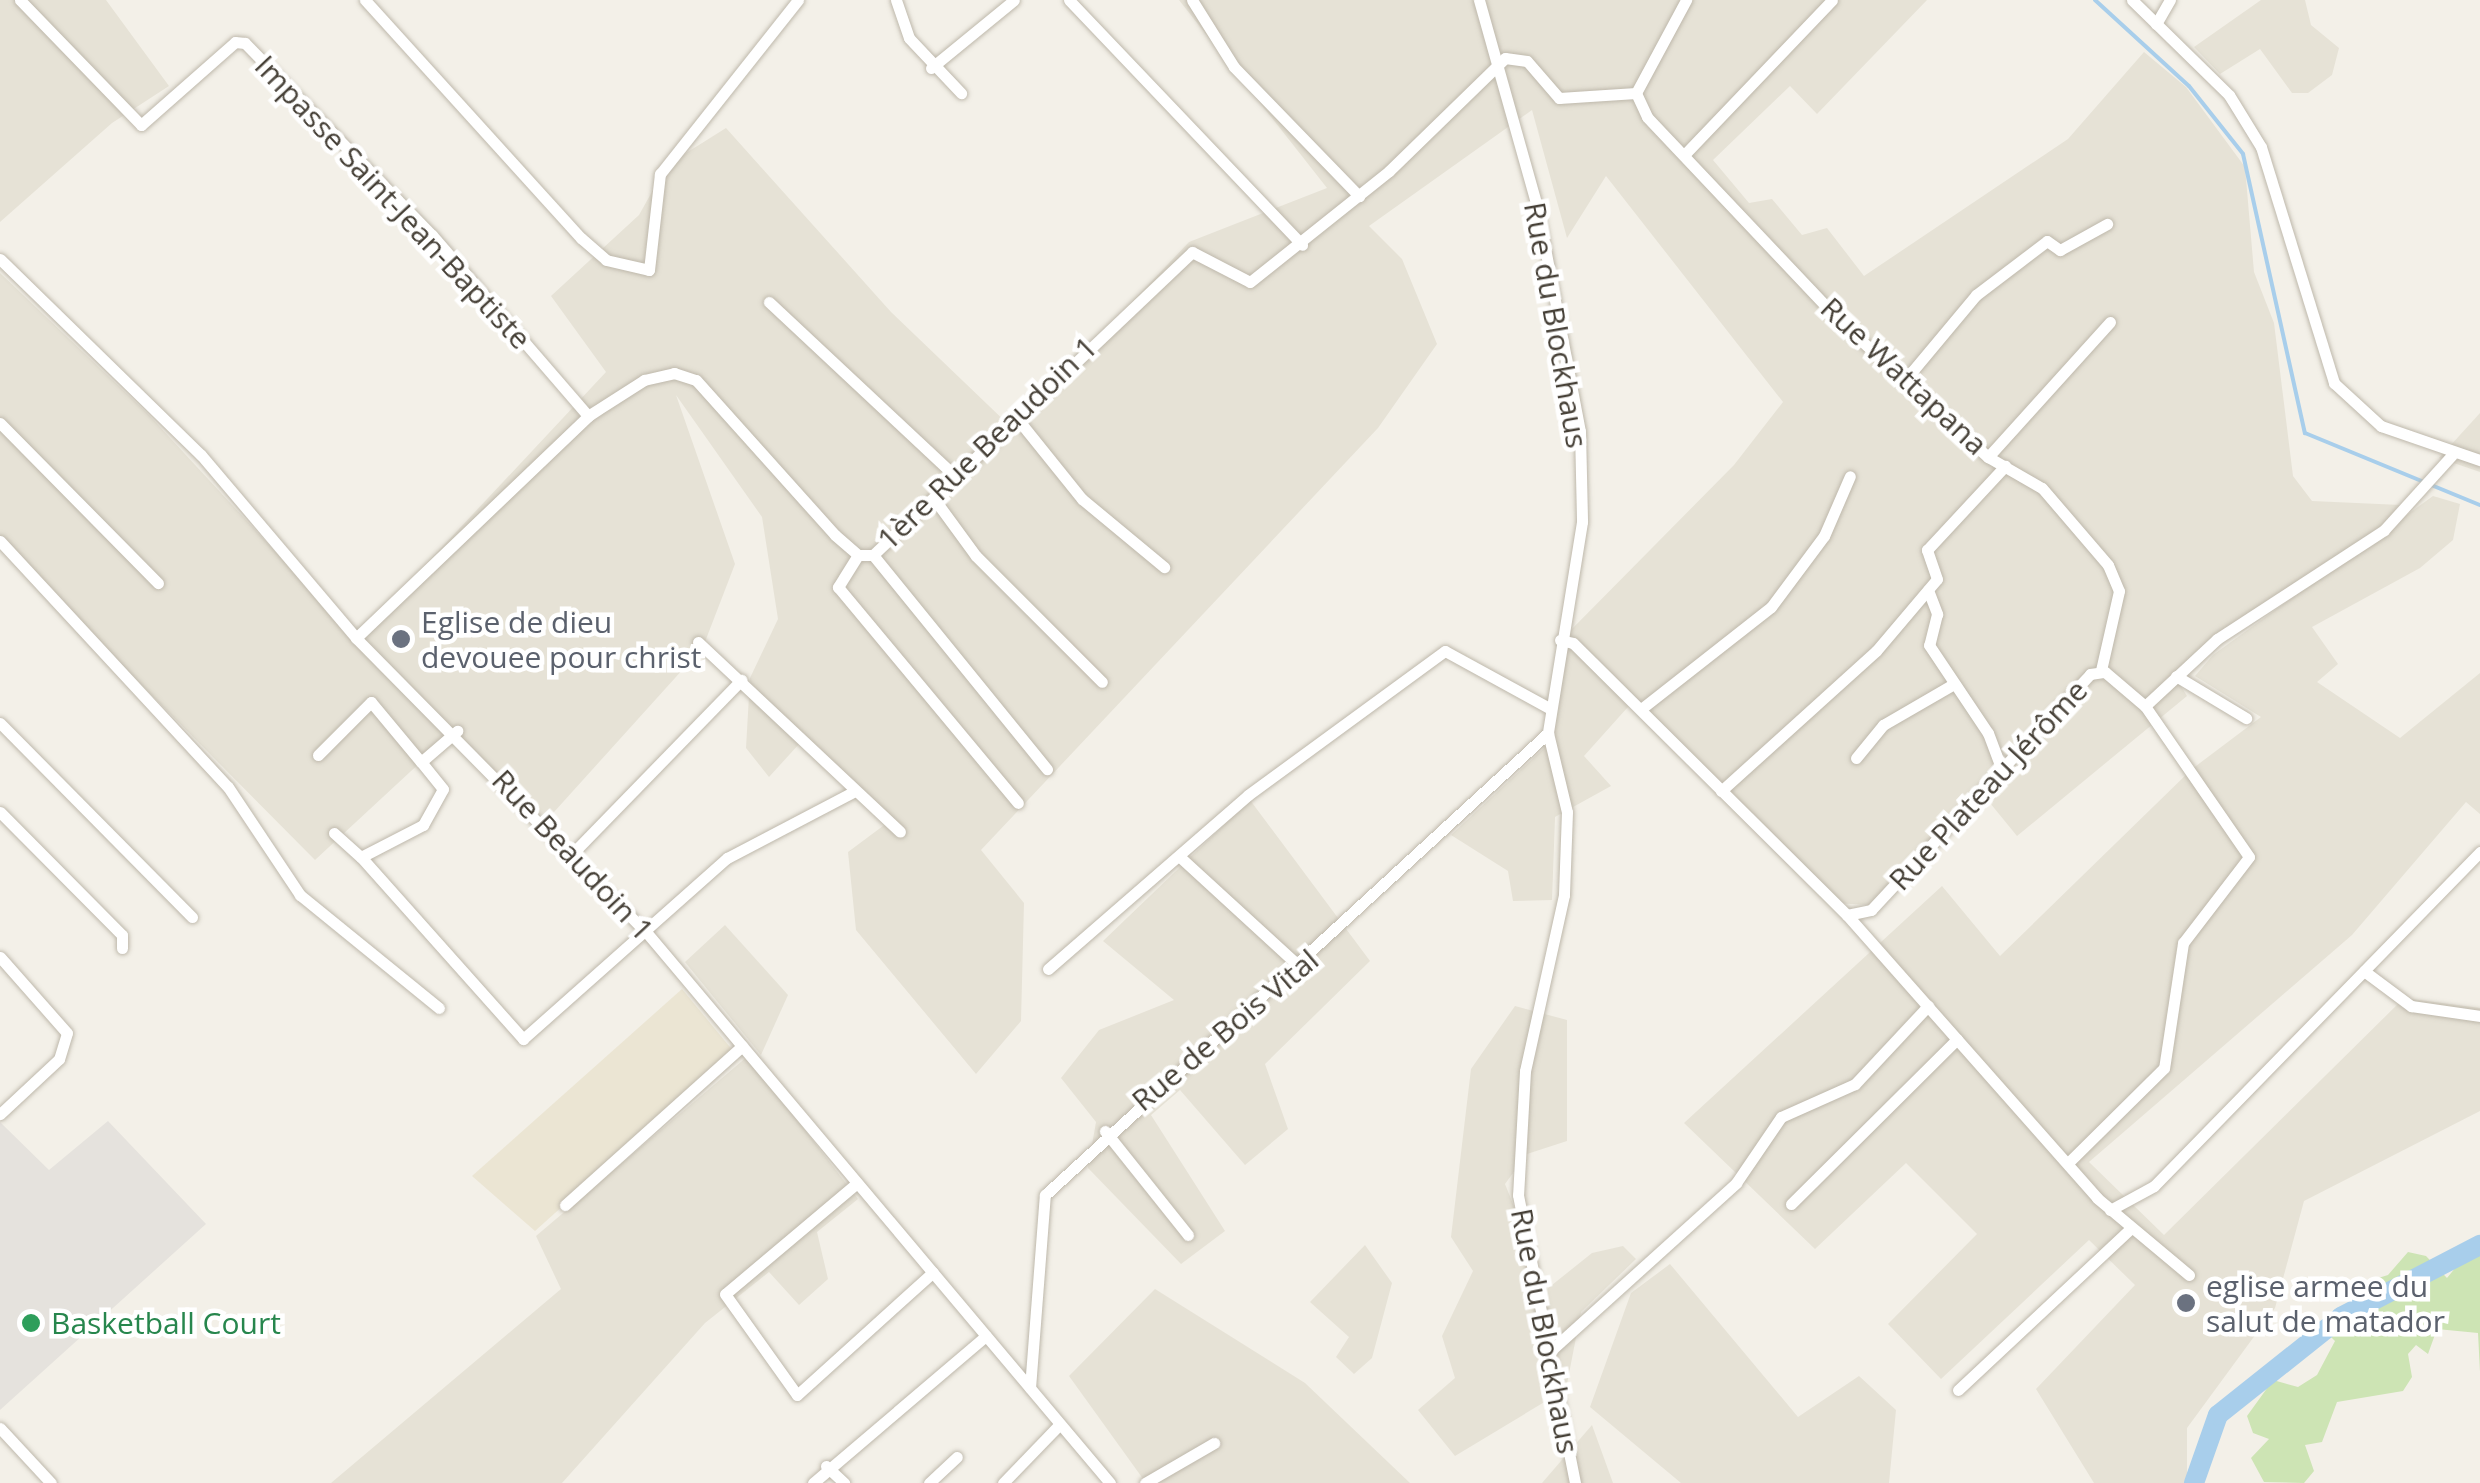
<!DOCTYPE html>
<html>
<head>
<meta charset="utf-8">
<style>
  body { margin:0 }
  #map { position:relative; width:2480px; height:1483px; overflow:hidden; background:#f3f0e8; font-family:"Open Sans",sans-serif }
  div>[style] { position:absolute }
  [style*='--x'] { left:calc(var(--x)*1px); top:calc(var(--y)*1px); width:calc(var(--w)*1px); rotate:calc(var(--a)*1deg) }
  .residential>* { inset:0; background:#e6e2d6 }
  .industrial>* { inset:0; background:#e5e2dd }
  .education>* { inset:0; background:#ebe5d3 }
  .green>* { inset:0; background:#cde4b4 }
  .stream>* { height:4px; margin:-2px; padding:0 2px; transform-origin:2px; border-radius:2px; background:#a8ceeb }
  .river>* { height:20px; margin:-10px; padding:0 10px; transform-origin:10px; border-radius:10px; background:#a8ceeb }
  .roads { filter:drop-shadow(0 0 2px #beb8ab) drop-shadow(0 0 2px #beb8ab) }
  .minor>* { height:11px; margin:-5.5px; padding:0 5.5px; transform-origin:5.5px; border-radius:5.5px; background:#fff }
  .dots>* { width:28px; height:28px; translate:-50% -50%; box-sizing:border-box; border:5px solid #fff; border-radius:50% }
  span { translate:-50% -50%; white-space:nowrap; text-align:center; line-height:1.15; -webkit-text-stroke:9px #fff; paint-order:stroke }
  .street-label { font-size:30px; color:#464037 }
  .worship-label { font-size:30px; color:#5b616d }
  .left { translate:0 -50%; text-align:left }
  .leisure-label { font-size:30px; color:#27864d }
</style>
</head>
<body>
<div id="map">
  <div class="residential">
    <div style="clip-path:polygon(0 0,106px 0,169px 86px,112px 123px,0 222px)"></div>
    <div style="clip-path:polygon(1179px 0,1927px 0,1817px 114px,1790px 86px,1713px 160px,1749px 203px,1772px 199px,1802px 235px,1827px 228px,1864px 276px,2068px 139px,2144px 52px,2186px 87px,2245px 167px,2254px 272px,2274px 323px,2293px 476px,2312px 501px,2401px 505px,2379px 531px,2209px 643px,2177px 680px,2187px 696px,2017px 836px,1981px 792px,1869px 905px,1835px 903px,1636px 698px,1584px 756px,1611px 786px,1555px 817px,1552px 900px,1513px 901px,1508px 871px,1451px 835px,1555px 738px,1553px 694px,1568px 633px,1734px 465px,1783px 402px,1606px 176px,1567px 238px,1532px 110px,1369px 226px,1402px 259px,1437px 344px,1378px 428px,981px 850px,1024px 903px,1021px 1021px,976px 1074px,856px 930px,848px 852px,887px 823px,800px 743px,769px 777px,746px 748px,750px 678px,778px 619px,762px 517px,676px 395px,735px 564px,703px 647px,545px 822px,451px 734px,315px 860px,0 542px,0 273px,148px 414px,356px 639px,606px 372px,551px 296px,639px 215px,667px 165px,726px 128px,891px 312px,1012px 428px,1189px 242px,1327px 188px)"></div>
    <div style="clip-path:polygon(2261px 0,2305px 0,2311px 25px,2339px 48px,2332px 75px,2308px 93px,2292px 93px,2260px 49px,2220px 74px,2194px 47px)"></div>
    <div style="clip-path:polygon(2480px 413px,2480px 472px,2439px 458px)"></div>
    <div style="clip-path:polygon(2433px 496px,2460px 504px,2453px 540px,2420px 568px,2312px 627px,2338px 664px,2317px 682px,2400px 738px,2480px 673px,2480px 814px,2466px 802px,2352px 935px,2089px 1162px,2164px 1235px,2404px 998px,2480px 1008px,2480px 1111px,2304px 1201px,2275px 1308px,2187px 1428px,2187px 1483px,2094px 1483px,2036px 1389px,2135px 1285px,2089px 1240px,1941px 1379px,1888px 1324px,1977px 1234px,1906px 1163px,1815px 1249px,1684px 1123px,1942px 886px,2000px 956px,2192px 769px,2261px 717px,2195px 676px,2213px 655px)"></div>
    <div style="clip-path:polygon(1250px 800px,1370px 961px,1265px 1064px,1288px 1129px,1245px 1165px,1180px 1090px,1151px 1115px,1225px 1231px,1181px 1264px,1088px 1168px,1096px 1122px,1061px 1078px,1099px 1030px,1174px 1000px,1103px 941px)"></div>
    <div style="clip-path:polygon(725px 925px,788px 995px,761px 1055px,685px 962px)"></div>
    <div style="clip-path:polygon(1515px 1006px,1567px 1020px,1567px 1141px,1527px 1154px,1505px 1184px,1547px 1289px,1592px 1253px,1623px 1246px,1636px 1259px,1581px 1312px,1566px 1389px,1455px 1456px,1418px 1410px,1455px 1378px,1442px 1336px,1473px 1271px,1451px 1237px,1471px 1069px)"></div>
    <div style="clip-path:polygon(748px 1056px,858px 1199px,817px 1232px,828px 1279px,799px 1305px,769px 1272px,705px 1323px,562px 1483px,331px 1483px,561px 1289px,536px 1236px)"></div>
    <div style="clip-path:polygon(1365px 1245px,1392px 1283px,1372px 1358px,1354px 1374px,1336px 1357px,1349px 1337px,1310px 1302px)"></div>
    <div style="clip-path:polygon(1670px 1264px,1798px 1417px,1859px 1376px,1896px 1410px,1889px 1483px,1681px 1483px,1590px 1407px,1631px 1293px)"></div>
    <div style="clip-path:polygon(1155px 1289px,1305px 1383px,1410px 1483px,1146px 1483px,1069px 1376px)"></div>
    <div style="clip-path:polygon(1592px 1425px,1613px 1483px,1542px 1483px)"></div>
  </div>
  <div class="industrial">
    <div style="clip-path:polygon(108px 1121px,206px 1224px,0 1410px,0 1122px,49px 1170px)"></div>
  </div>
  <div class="education">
    <div style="clip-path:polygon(682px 989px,734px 1052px,535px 1231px,472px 1176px)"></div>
  </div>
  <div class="green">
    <div style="clip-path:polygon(2470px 1250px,2480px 1251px,2480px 1372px,2478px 1333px,2437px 1329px,2428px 1354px,2416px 1345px,2408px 1354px,2412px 1377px,2403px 1391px,2337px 1402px,2322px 1442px,2305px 1445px,2314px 1471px,2304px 1483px,2264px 1482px,2251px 1458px,2269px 1439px,2253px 1433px,2247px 1416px,2273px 1380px,2298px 1387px,2317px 1375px,2335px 1341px,2325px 1331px,2343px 1320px,2362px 1283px,2388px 1275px,2408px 1252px,2426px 1256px,2447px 1278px)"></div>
  </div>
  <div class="stream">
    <div style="--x:2095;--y:0;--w:127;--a:42.5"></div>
    <div style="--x:2189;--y:86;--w:87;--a:51.5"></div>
    <div style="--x:2243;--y:154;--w:286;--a:77.5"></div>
    <div style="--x:2305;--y:433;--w:189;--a:22.4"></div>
  </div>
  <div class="river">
    <div style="--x:2194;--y:1483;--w:72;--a:-70.6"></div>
    <div style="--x:2218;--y:1415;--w:157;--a:-38.5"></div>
    <div style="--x:2341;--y:1317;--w:157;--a:-27.4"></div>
  </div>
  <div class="roads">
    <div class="minor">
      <div style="--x:20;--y:0;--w:174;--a:45.9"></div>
      <div style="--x:141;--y:125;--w:125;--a:-41.4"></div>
      <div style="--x:235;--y:42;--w:10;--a:6"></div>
      <div style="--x:245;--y:43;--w:268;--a:45.8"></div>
      <div style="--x:432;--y:235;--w:239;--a:49.2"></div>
      <div style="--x:365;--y:0;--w:321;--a:47.8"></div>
      <div style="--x:581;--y:238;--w:33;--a:41"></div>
      <div style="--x:606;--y:260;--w:44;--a:13.1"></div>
      <div style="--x:649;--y:270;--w:97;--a:-83.5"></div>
      <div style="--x:660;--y:174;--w:222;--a:-51.6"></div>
      <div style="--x:896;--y:0;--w:40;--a:71.1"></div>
      <div style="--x:909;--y:38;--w:76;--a:46.6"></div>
      <div style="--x:1069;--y:0;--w:338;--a:46.4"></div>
      <div style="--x:1192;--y:0;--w:79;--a:57.9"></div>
      <div style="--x:1234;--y:67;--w:180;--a:45.9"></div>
      <div style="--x:1479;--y:0;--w:214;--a:74.3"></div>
      <div style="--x:1537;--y:206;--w:229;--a:79.2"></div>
      <div style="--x:1580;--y:431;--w:91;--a:88.7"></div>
      <div style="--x:1582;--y:522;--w:214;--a:99.2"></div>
      <div style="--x:1548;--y:733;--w:81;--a:76.5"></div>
      <div style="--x:1567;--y:812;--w:83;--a:92.1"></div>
      <div style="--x:1564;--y:895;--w:180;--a:102.5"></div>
      <div style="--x:1525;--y:1071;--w:124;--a:93.2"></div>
      <div style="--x:1518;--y:1195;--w:294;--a:78.8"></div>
      <div style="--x:2132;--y:0;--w:136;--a:44.4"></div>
      <div style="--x:2229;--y:95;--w:61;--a:58.4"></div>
      <div style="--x:2261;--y:147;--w:247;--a:72.8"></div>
      <div style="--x:2334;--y:383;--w:64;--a:42.5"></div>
      <div style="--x:2381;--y:426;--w:105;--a:19"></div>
      <div style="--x:2156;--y:24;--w:28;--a:-60"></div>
      <div style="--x:931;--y:68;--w:107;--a:-39.3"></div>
      <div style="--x:1636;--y:93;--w:26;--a:65"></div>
      <div style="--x:1647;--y:117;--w:282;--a:46.6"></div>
      <div style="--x:1841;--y:322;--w:200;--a:42.6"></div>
      <div style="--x:1988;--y:457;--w:62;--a:29.9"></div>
      <div style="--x:2042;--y:488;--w:101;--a:49.4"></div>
      <div style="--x:2108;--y:565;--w:28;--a:67"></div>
      <div style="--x:2119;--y:591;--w:81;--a:102.8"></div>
      <div style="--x:1636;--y:93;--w:106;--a:-61.7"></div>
      <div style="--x:1684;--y:155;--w:214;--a:-46.3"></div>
      <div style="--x:0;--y:259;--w:281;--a:44.3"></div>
      <div style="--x:201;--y:455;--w:240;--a:49.7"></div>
      <div style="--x:356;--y:638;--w:414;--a:45.4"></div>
      <div style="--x:647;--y:933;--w:719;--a:49.91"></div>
      <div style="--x:769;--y:302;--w:258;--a:43.1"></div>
      <div style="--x:1905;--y:380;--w:111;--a:-50.1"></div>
      <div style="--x:1976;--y:295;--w:89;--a:-37.3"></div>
      <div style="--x:2047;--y:241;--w:16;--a:35"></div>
      <div style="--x:2060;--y:250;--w:54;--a:-29"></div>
      <div style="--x:1016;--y:417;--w:105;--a:51.2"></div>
      <div style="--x:1082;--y:499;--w:107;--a:39.7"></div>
      <div style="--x:0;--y:423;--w:225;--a:45.4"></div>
      <div style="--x:1988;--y:457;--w:182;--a:-47.9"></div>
      <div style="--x:935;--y:500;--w:69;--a:53.8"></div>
      <div style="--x:976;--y:556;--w:178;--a:45"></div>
      <div style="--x:0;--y:541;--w:335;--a:47.2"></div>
      <div style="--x:228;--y:787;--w:130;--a:56.3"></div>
      <div style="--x:300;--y:895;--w:179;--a:39.1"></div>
      <div style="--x:858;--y:555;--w:38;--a:122"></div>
      <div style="--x:838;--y:587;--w:281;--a:50.2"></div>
      <div style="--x:873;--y:555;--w:276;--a:50.9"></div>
      <div style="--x:1928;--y:590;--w:26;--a:69"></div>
      <div style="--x:1937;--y:614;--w:32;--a:104"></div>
      <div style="--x:1929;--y:645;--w:106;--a:56.2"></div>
      <div style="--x:1988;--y:733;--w:43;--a:69.4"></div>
      <div style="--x:356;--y:638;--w:321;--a:-43.7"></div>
      <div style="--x:588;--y:416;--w:67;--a:-32.7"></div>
      <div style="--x:644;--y:380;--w:31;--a:-13"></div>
      <div style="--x:674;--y:373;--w:23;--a:18"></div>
      <div style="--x:696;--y:380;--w:208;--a:48.1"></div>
      <div style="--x:835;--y:535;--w:30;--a:41"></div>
      <div style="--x:858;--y:555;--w:15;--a:0"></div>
      <div style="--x:873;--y:555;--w:440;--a:-43.5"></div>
      <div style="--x:1192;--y:252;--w:65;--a:27.3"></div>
      <div style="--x:1250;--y:282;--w:178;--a:-38.6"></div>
      <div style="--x:1389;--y:171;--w:162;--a:-44.2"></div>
      <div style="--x:1505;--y:58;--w:22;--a:8"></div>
      <div style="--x:1527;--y:61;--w:49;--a:49.1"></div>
      <div style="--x:1559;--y:98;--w:77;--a:-3.7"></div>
      <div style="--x:1560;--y:640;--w:13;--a:13"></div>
      <div style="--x:1573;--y:643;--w:386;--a:44.8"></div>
      <div style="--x:1847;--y:915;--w:25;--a:-12"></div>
      <div style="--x:1871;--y:910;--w:322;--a:-47.1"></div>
      <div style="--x:2090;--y:674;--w:15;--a:-8"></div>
      <div style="--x:2105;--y:672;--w:52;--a:40.4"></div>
      <div style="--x:2145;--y:706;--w:183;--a:55.4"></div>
      <div style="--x:2249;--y:857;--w:108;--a:127.5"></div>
      <div style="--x:2183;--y:943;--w:126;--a:98.6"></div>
      <div style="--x:2164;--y:1068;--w:135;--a:135.3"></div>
      <div style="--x:698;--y:642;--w:277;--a:43.2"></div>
      <div style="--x:2176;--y:676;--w:82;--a:31"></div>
      <div style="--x:2145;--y:706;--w:98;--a:-42.9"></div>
      <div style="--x:2217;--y:639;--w:199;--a:-33.1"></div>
      <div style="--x:2384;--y:530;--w:101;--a:-47.8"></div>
      <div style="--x:1641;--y:709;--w:165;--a:-38.1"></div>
      <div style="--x:1771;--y:607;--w:89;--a:-53.3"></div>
      <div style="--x:1824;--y:536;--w:65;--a:-66.6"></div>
      <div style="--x:0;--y:723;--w:273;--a:45.3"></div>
      <div style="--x:318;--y:755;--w:75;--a:-45"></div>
      <div style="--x:371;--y:702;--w:78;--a:50.2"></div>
      <div style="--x:1856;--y:758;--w:43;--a:-50.7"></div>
      <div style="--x:1883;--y:725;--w:80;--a:-30.1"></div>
      <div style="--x:1721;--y:791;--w:209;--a:-42.1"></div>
      <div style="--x:1876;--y:651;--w:94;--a:-49.7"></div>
      <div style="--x:1937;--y:579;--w:31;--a:-109"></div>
      <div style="--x:1927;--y:550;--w:115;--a:-47.1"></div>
      <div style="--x:0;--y:812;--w:173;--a:45.2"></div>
      <div style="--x:122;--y:935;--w:13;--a:90"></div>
      <div style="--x:334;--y:833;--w:36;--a:42"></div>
      <div style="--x:361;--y:857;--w:70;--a:-27.3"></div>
      <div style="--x:423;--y:825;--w:41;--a:-60.9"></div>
      <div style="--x:443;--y:789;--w:35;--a:-129"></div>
      <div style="--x:421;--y:762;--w:48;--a:-40.7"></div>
      <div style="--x:572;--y:854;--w:243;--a:-45.8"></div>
      <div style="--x:361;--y:857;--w:244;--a:48.3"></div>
      <div style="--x:523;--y:1039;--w:273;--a:-41.6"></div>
      <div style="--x:727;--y:858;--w:144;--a:-27.6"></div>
      <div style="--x:1181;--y:858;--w:163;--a:42.5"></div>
      <div style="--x:1847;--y:915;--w:378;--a:48.5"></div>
      <div style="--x:2097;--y:1198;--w:120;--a:39.9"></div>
      <div style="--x:0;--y:957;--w:101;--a:48.6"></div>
      <div style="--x:67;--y:1033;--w:27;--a:107"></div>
      <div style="--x:59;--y:1059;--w:81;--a:137"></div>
      <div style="--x:1048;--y:969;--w:265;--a:-41"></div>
      <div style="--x:1248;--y:795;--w:244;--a:-36.2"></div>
      <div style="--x:1445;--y:651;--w:121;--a:28.7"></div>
      <div style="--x:2364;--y:971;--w:59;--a:36.7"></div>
      <div style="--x:2411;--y:1006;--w:70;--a:8.2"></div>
      <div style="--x:1105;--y:1131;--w:133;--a:51.4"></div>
      <div style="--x:857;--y:1183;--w:172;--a:139.9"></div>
      <div style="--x:725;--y:1294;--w:124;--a:54.5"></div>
      <div style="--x:797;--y:1395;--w:183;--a:-42.1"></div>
      <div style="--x:1791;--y:1204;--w:234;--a:-44.8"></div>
      <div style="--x:565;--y:1205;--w:238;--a:-41.9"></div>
      <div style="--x:2110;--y:1210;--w:50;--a:-28.6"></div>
      <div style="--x:2154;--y:1186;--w:467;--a:-45.7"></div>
      <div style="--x:1547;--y:1354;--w:255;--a:-42.1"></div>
      <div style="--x:1736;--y:1183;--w:80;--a:-55.7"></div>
      <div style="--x:1781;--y:1117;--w:81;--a:-24"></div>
      <div style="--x:1855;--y:1084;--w:107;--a:-46.9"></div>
      <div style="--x:1030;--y:1388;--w:194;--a:-85.6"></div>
      <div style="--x:1045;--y:1195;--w:683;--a:-42.57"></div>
      <div style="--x:1958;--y:1390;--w:236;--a:-43.1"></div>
      <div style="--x:0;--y:1428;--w:75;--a:47.2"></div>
      <div style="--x:826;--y:1466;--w:25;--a:43"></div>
      <div style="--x:813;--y:1483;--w:227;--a:-40.4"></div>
      <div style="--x:929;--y:1483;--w:38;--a:-43"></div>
      <div style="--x:1003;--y:1483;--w:78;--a:-46"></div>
      <div style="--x:1145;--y:1483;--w:80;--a:-30.1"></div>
    </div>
  </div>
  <div class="dots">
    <div style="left:401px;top:639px;background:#6b7280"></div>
    <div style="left:2186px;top:1303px;background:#6b7280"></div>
    <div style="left:31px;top:1323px;background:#2e9e5b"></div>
  </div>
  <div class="street-label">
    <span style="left:393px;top:202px;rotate:47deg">Impasse Saint-Jean-Baptiste</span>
    <span style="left:1556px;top:325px;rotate:80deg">Rue du Blockhaus</span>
    <span style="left:1904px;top:376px;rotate:43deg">Rue Wattapana</span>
    <span style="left:987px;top:443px;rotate:-44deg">1ère Rue Beaudoin 1</span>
    <span style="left:1988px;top:785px;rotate:-47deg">Rue Plateau Jérôme</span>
    <span style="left:573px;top:855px;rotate:47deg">Rue Beaudoin 1</span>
    <span style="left:1225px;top:1030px;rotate:-40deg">Rue de Bois Vital</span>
    <span style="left:1545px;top:1331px;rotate:79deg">Rue du Blockhaus</span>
  </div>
  <div class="worship-label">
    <span class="left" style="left:421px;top:639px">Eglise de dieu<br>devouee pour christ</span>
    <span class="left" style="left:2206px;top:1303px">eglise armee du<br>salut de matador</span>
  </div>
  <div class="leisure-label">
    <span class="left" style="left:51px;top:1323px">Basketball Court</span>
  </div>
</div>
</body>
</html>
